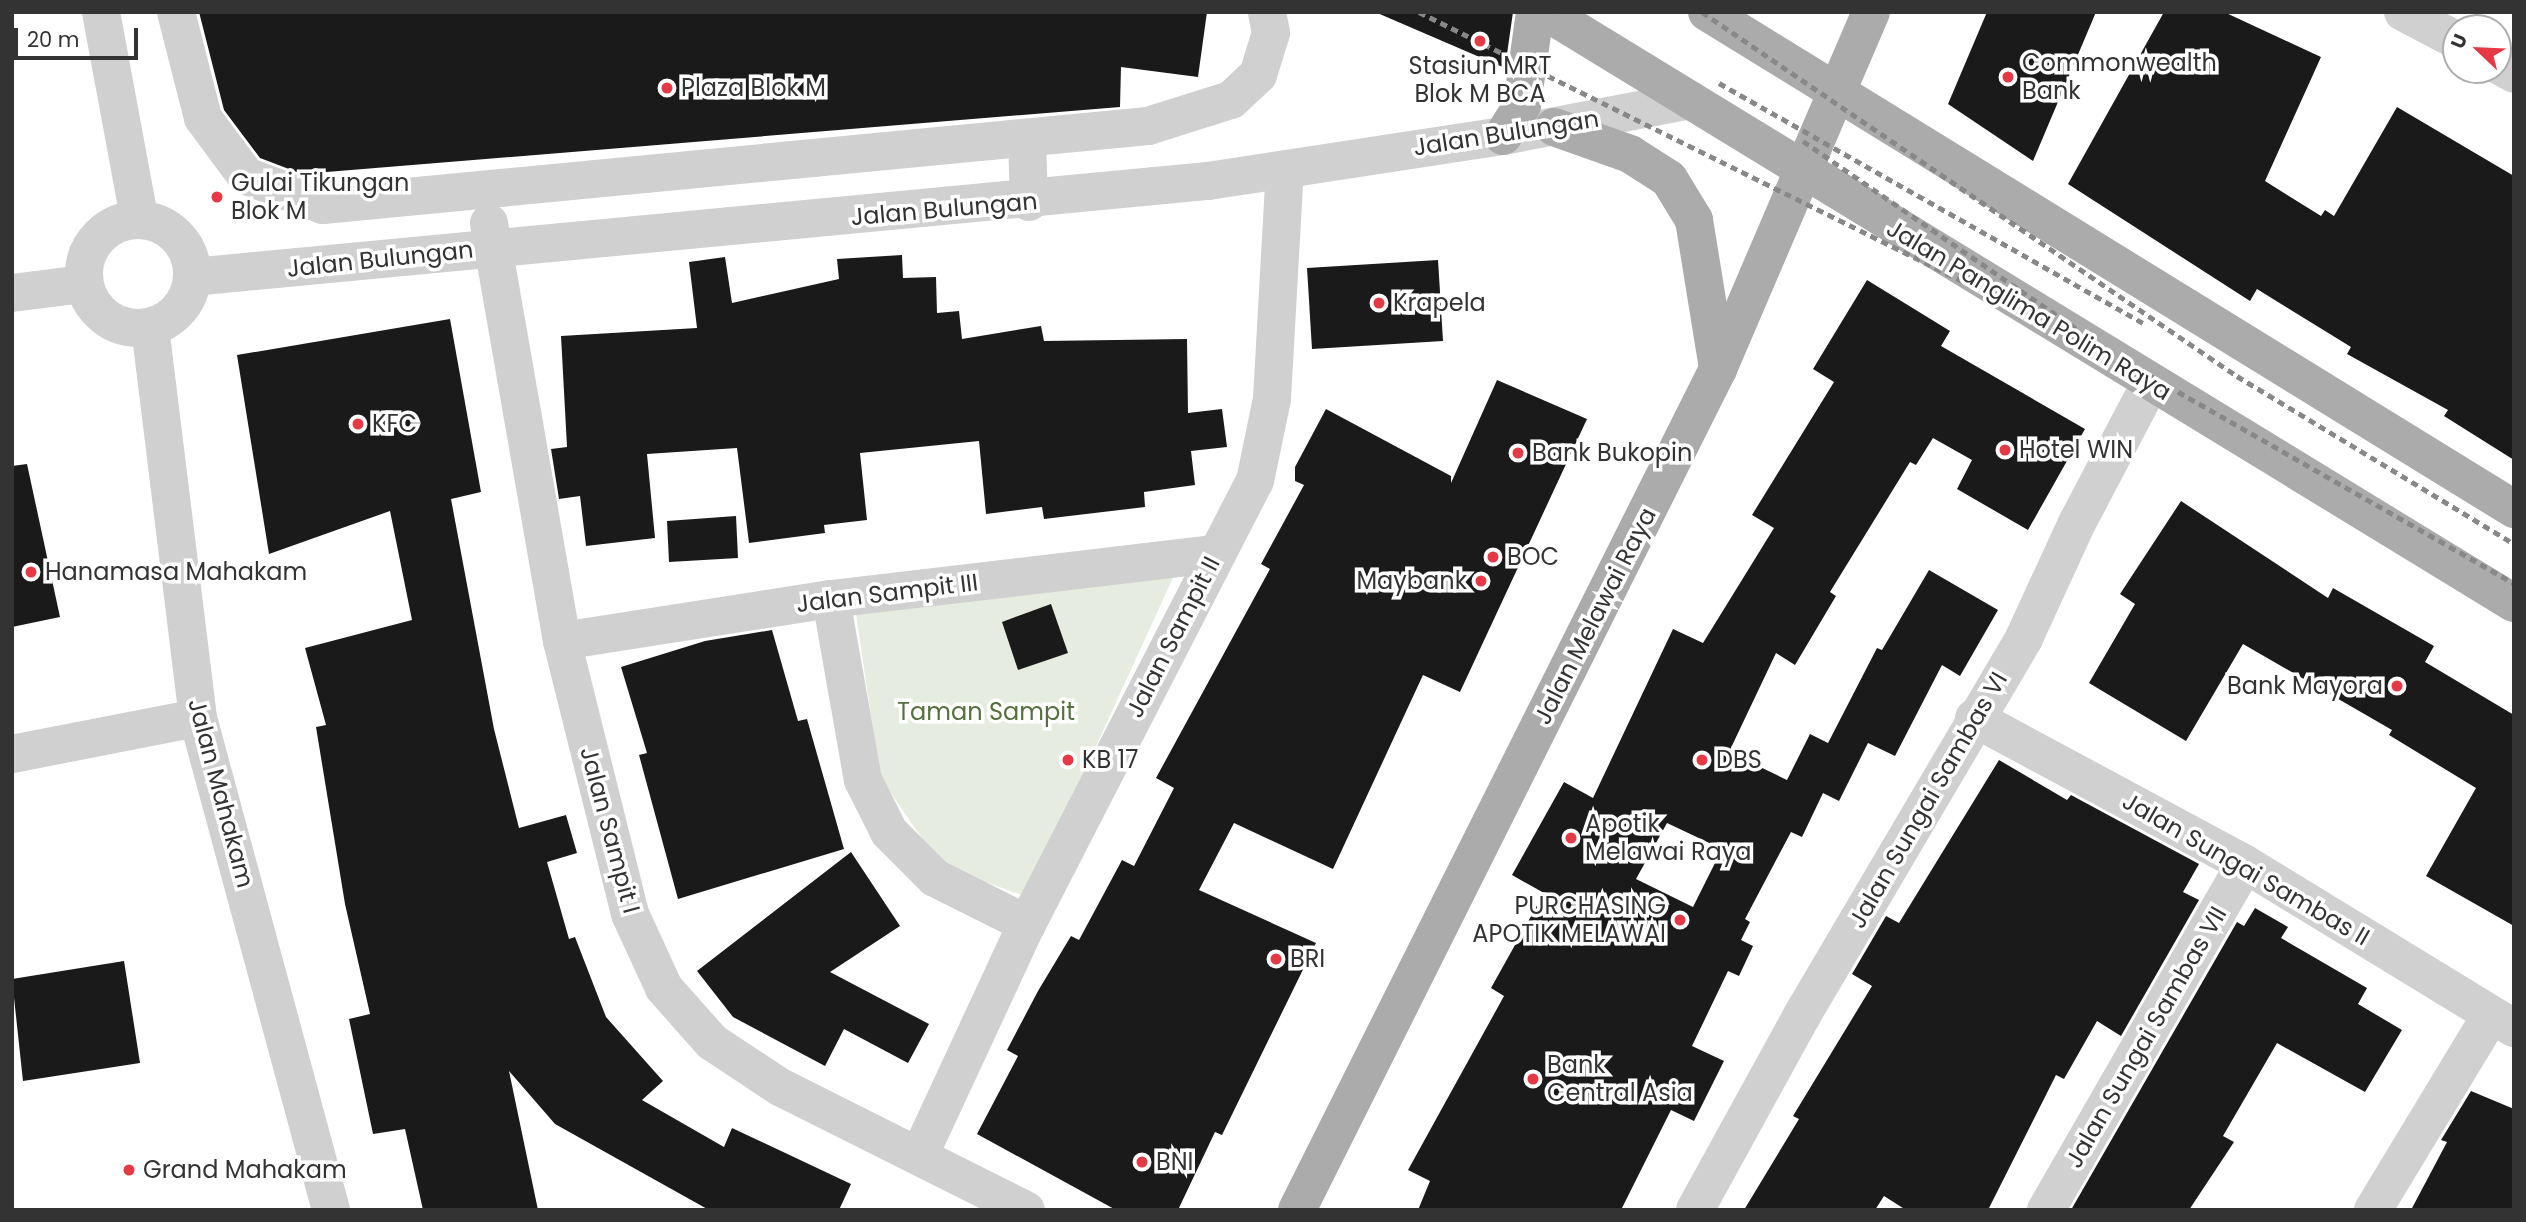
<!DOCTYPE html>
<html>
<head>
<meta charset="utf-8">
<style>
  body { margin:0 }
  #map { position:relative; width:2526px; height:1222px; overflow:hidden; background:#fff; font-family:Poppins,sans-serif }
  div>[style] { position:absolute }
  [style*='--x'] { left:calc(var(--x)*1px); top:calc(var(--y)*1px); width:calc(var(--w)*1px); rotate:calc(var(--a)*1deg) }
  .green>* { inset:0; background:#e6ecdf }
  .building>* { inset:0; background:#1a1a1a }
  .minor>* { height:38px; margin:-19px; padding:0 19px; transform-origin:19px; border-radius:19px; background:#d0d0d0 }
  .minor>.ring { margin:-19px; padding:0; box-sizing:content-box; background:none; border:38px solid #d0d0d0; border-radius:50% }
  .major>* { height:38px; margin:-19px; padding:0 19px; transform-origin:19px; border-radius:19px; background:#ababab }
  .rail>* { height:5px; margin-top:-2.5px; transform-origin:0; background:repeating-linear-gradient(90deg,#888 0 7px,transparent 0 12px) }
  .dots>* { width:19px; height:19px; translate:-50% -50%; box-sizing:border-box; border:4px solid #fff; border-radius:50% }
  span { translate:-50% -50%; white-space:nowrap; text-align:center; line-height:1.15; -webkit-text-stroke:7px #fff; paint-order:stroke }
  .poi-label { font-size:24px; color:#333 }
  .left { translate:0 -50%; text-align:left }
  .right { translate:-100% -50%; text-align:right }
  .street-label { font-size:24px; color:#333 }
  .park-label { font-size:24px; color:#56703f }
  .frame { position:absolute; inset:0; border:14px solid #333; pointer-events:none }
  .north { position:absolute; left:2442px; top:14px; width:70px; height:70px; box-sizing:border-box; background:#fff; border:2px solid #adadad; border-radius:50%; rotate:293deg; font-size:19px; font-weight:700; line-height:28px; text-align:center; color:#333 }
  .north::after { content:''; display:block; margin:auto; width:24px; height:32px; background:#e63946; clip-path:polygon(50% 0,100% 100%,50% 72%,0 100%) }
  .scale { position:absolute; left:14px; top:28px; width:124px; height:32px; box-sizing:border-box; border:4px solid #333; border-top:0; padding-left:9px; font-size:21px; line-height:24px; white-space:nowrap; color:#333; -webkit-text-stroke:5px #fff; paint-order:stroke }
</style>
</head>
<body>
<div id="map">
  <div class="green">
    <div style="clip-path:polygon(1177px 569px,1027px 897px,941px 866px,880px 777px,856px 614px)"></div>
  </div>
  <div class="building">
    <div style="clip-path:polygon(199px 12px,1207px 12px,1198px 77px,1121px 67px,1120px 107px,302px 174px,260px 158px,224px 110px)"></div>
    <div style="clip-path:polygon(1375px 12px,1513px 12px,1505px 68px)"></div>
    <div style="clip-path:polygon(1987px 12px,2096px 12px,2033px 161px,1948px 104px)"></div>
    <div style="clip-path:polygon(2164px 12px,2224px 12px,2321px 57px,2265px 181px,2321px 216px,2325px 210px,2334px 216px,2397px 107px,2514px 176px,2514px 460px,2444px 416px,2448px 410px,2347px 354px,2351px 347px,2257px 289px,2250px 301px,2068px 184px)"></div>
    <div style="clip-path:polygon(902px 255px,903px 278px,936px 277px,937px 313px,959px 311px,962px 339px,1041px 326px,1044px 341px,1187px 339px,1188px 413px,1222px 409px,1227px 447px,1191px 451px,1195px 485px,1144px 492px,1145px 507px,1044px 519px,1042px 507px,986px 514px,979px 441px,860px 453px,867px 520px,824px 525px,825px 533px,749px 543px,737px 448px,647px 454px,655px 538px,586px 546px,580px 496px,559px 499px,551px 449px,567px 447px,561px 336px,697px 328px,689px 262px,725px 257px,732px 303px,839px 279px,837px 259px)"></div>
    <div style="clip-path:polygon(1438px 260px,1443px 341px,1312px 349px,1307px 268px)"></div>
    <div style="clip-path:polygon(evenodd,1867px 280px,1950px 331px,1941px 346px,2085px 429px,2028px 530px,1957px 489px,1972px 460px,1933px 438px,1916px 465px,1910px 462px,1830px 592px,1836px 596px,1795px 665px,1776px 653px,1729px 752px,1787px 780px,1810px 734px,1828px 743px,1877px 648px,1882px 650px,1929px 570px,1998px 610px,1960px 676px,1942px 665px,1895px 756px,1868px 743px,1839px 801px,1823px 793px,1802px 837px,1791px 832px,1745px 919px,1750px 922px,1741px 940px,1753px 946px,1739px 976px,1728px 971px,1692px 1046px,1724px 1061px,1694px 1121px,1671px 1110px,1621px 1210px,1418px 1210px,1430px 1181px,1408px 1170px,1504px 996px,1491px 988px,1544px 893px,1512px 875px,1564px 782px,1593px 798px,1673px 629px,1703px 643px,1774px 528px,1752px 515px,1834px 382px,1813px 369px,1867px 280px,1667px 823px,1722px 849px,1693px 907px,1636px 879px,1667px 823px)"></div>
    <div style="clip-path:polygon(450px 319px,481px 492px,451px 499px,494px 729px,519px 828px,566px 815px,577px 853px,547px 862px,569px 939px,575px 937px,606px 1017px,663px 1081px,642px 1100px,724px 1147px,732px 1128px,851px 1184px,839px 1210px,709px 1210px,555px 1124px,509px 1071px,538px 1210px,423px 1210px,405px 1129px,373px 1134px,349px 1019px,370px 1014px,345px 904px,316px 727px,326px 725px,305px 648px,412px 620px,390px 511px,269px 554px,237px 355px)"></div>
    <div style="clip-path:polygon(1497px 380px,1587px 419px,1460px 692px,1423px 675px,1333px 869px,1234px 823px,1199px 890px,1316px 943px,1222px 1135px,1215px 1132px,1178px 1210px,1116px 1210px,977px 1134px,1018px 1056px,1007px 1050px,1038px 991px,1071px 936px,1079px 940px,1122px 860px,1134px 866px,1174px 788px,1156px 778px,1270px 569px,1261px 564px,1304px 485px,1295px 481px,1295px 467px,1326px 409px,1451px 476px,1451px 483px)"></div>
    <div style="clip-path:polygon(27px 464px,60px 617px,12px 627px,12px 466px)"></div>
    <div style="clip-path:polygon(2181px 501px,2328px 598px,2333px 588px,2434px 646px,2425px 662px,2514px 715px,2514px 926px,2426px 876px,2476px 788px,2389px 735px,2392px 730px,2243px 644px,2186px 741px,2089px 683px,2135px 604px,2120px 594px)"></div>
    <div style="clip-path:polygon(736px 516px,738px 558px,669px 562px,667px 521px)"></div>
    <div style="clip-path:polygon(1051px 604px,1068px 653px,1018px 670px,1002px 622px)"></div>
    <div style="clip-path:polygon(772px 630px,798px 721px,807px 719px,844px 849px,678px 899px,639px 755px,647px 753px,621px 667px,705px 641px)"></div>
    <div style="clip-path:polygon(1999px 760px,2067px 800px,2071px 795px,2199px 864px,2183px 892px,2199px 900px,2121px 1036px,2097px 1021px,2064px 1079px,2056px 1075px,1988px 1210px,1906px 1210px,1884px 1196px,1875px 1210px,1744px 1210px,1799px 1119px,1793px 1116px,1872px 986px,1852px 974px,1886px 916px,1899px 923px)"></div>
    <div style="clip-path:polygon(851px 852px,900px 926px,830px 972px,929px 1024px,908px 1063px,844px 1029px,825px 1066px,733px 1017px,697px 971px)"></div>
    <div style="clip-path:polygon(2255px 908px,2288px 927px,2281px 938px,2367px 988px,2358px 1004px,2402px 1030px,2365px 1092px,2277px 1043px,2223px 1136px,2234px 1142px,2189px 1210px,2071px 1210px,2237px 922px,2244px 926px)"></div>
    <div style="clip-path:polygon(124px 961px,140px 1063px,23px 1081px,12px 979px)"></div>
    <div style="clip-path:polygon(2471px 1091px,2514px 1109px,2514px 1210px,2411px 1210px,2447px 1142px,2441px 1140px)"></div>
  </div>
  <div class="minor">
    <div style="--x:101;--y:12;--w:209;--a:79.5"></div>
    <div style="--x:176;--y:12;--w:109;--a:75.7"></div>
    <div style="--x:203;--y:118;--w:72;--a:53.4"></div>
    <div style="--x:246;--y:176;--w:82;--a:20.6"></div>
    <div style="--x:323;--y:205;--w:829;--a:-5.47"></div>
    <div style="--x:1148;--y:126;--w:87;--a:-17.4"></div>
    <div style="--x:1231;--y:100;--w:37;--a:-43"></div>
    <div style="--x:1258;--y:75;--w:44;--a:-72.8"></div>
    <div style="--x:1271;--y:33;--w:21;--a:-101"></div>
    <div style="--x:2403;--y:12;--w:60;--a:27.8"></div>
    <div style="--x:2498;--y:65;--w:18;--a:29"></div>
    <div style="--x:1027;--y:139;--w:63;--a:88.2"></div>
    <div class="ring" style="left:84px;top:220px;width:70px;height:70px"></div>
    <div style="--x:489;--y:223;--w:424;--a:80.1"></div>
    <div style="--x:562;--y:641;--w:281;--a:76"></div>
    <div style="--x:630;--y:914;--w:81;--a:65.3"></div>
    <div style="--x:664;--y:988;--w:72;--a:48.4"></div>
    <div style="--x:712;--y:1042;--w:82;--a:33.5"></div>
    <div style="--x:780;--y:1087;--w:275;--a:26.6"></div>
    <div style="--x:192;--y:277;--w:1021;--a:-5.4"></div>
    <div style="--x:1208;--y:181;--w:298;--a:-8.7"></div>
    <div style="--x:1503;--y:136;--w:191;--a:-10.8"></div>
    <div style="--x:12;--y:293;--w:73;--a:-7.1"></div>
    <div style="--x:150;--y:327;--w:394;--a:83"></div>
    <div style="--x:198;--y:718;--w:510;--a:74.87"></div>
    <div style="--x:831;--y:599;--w:184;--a:80"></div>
    <div style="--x:863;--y:780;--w:58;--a:63.4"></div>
    <div style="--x:889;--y:832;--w:65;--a:45"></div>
    <div style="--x:935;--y:878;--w:103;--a:26.6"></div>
    <div style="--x:562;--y:641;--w:272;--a:-8.9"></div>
    <div style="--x:831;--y:599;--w:386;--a:-6.7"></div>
    <div style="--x:1974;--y:718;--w:308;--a:28.3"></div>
    <div style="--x:2245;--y:864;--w:315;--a:31.4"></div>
    <div style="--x:12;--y:754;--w:189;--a:-11"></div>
    <div style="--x:920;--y:1154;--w:254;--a:-65.1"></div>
    <div style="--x:1027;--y:924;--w:498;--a:-62.8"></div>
    <div style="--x:1255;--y:481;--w:84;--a:-78.3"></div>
    <div style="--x:1272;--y:399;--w:230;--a:-86.8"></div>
    <div style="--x:1695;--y:1210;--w:220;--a:-61.2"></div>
    <div style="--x:1801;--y:1017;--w:440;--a:-59.5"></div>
    <div style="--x:2024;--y:638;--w:127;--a:-65.3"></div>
    <div style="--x:2077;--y:523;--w:157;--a:-62.3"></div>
    <div style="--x:2046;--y:1210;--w:399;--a:-60.1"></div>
    <div style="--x:2373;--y:1210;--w:228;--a:-58.8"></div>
  </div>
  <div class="major">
    <div style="--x:1546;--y:12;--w:1134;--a:31.41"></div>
    <div style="--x:1707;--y:12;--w:948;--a:31.63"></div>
    <div style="--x:1554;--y:127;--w:81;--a:19.6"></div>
    <div style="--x:1630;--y:154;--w:46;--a:32.7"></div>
    <div style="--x:1669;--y:179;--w:48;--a:58.6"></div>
    <div style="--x:1694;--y:220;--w:151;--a:80.8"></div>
    <div style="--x:1503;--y:136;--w:36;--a:-58"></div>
    <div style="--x:1522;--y:105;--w:94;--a:-82"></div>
    <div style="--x:1297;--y:1210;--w:940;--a:-63.41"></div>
    <div style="--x:1718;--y:369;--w:388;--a:-66.8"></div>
  </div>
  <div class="rail">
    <div style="--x:1419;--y:12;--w:789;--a:26.34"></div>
    <div style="--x:2126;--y:362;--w:447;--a:29.7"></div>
    <div style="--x:1702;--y:12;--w:647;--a:34.23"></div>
    <div style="--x:2237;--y:376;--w:324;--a:31.2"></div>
    <div style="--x:1719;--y:83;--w:487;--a:29.5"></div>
    <div style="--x:1803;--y:141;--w:332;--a:34.5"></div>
  </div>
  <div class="dots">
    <div style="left:1480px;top:41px;background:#e63946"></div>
    <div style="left:2008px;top:77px;background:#e63946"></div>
    <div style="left:667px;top:88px;background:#e63946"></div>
    <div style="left:217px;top:197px;background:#e63946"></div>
    <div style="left:1379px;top:303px;background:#e63946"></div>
    <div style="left:358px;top:424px;background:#e63946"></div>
    <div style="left:2005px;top:450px;background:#e63946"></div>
    <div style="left:1518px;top:453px;background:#e63946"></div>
    <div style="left:1493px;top:557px;background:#e63946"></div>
    <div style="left:31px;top:572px;background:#e63946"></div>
    <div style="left:1481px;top:581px;background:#e63946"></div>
    <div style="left:2397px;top:686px;background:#e63946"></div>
    <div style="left:1068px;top:760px;background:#e63946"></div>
    <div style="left:1702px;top:760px;background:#e63946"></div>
    <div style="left:1571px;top:838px;background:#e63946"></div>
    <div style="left:1680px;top:920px;background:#e63946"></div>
    <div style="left:1276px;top:959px;background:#e63946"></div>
    <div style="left:1533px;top:1079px;background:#e63946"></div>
    <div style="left:1142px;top:1162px;background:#e63946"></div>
    <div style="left:129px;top:1170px;background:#e63946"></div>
  </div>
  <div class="poi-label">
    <span class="left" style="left:2022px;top:77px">Commonwealth<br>Bank</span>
    <span style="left:1480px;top:80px">Stasiun MRT<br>Blok M BCA</span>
    <span class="left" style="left:681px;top:88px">Plaza Blok M</span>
    <span class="left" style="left:231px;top:197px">Gulai Tikungan<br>Blok M</span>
    <span class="left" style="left:1393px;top:303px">Krapela</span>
    <span class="left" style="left:372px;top:424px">KFC</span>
    <span class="left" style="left:2019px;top:450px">Hotel WIN</span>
    <span class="left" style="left:1532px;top:453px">Bank Bukopin</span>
    <span class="left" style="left:1507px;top:557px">BOC</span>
    <span class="left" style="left:45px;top:572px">Hanamasa Mahakam</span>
    <span class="right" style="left:1467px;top:581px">Maybank</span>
    <span class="right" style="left:2383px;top:686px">Bank Mayora</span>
    <span class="left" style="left:1082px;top:760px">KB 17</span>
    <span class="left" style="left:1716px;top:760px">DBS</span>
    <span class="left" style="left:1585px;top:838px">Apotik<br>Melawai Raya</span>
    <span class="right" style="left:1666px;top:920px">PURCHASING<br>APOTIK MELAWAI</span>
    <span class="left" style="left:1290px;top:959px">BRI</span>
    <span class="left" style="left:1547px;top:1079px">Bank<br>Central Asia</span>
    <span class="left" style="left:1156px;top:1162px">BNI</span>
    <span class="left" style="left:143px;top:1170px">Grand Mahakam</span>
  </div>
  <div class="street-label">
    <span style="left:1506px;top:133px;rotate:-9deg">Jalan Bulungan</span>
    <span style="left:944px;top:209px;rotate:-5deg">Jalan Bulungan</span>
    <span style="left:380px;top:259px;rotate:-6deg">Jalan Bulungan</span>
    <span style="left:2029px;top:310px;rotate:31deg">Jalan Panglima Polim Raya</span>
    <span style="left:887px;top:593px;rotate:-7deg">Jalan Sampit III</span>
    <span style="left:1595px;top:616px;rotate:-63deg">Jalan Melawai Raya</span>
    <span style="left:1173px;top:637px;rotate:-63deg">Jalan Sampit II</span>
    <span style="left:221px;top:793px;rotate:75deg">Jalan Mahakam</span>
    <span style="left:1928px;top:800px;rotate:-60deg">Jalan Sungai Sambas VI</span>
    <span style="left:610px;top:830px;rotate:75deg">Jalan Sampit I</span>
    <span style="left:2246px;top:869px;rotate:30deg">Jalan Sungai Sambas II</span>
    <span style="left:2146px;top:1037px;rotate:-60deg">Jalan Sungai Sambas VII</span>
  </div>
  <div class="park-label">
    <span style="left:986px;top:712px">Taman Sampit</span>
  </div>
  <div class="frame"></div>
  <div class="north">U</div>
  <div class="scale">20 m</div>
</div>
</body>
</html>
